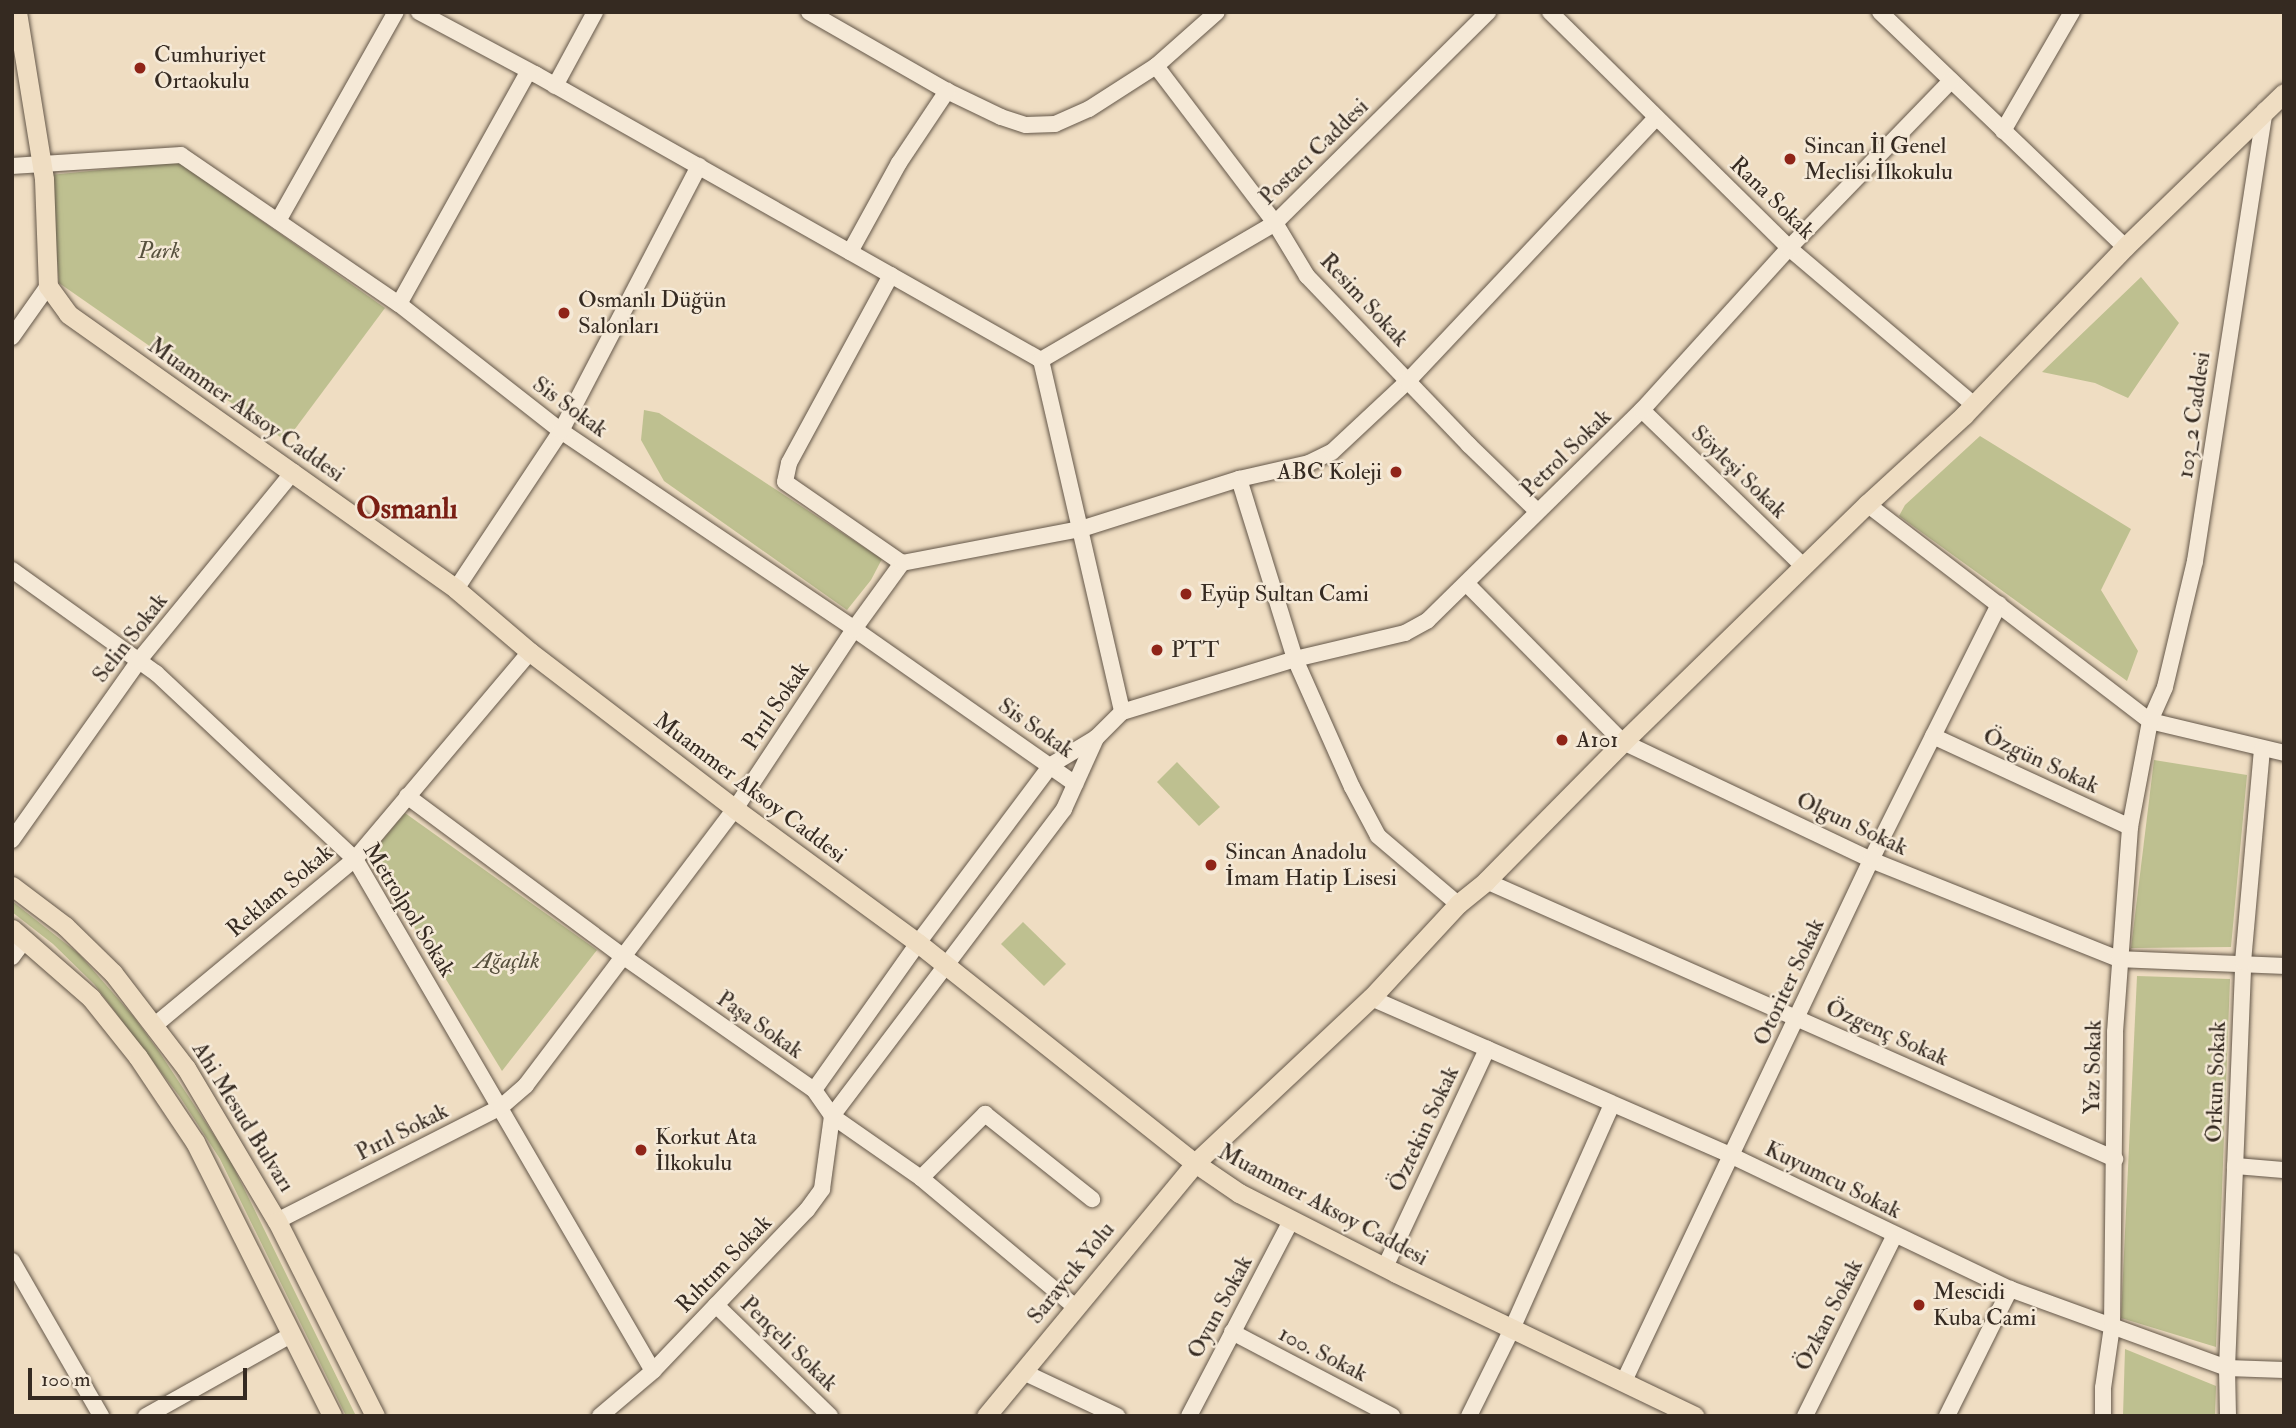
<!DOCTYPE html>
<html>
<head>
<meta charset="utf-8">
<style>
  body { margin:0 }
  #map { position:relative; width:2296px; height:1428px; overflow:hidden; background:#efddc2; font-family:"IM FELL Double Pica",serif }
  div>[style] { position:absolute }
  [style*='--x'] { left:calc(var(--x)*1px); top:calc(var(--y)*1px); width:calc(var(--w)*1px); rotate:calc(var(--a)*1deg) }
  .green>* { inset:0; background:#bec090 }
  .roads { filter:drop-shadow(0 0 2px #645749) drop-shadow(0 0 2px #645749) }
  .minor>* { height:16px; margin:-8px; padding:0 8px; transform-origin:8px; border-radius:8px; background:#f5e9d7 }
  .major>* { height:19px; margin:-9.5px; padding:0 9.5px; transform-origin:9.5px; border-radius:9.5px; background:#efddc2 }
  .dots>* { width:19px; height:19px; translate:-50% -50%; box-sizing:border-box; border:4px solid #f5e9d7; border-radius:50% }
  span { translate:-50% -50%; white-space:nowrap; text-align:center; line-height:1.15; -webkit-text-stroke:5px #f5e9d7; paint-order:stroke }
  .poi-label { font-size:23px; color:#352a21 }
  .left { translate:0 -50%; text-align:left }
  .right { translate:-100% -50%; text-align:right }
  .street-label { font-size:23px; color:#352a21 }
  .park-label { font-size:23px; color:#57503d; font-style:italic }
  .district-label { font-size:30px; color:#7a1f14; font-weight:700 }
  .frame { position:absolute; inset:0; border:14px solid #352a21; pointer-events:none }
  .scale { position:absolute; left:28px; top:1368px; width:219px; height:32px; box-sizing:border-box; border:4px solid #352a21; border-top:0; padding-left:9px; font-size:21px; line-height:24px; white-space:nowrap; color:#352a21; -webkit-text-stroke:5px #f5e9d7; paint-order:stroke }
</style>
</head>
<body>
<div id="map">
  <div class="green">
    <div style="clip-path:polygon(179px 162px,385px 308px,286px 441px,59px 283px,50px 175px)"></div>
    <div style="clip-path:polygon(2141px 277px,2179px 323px,2128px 398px,2095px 383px,2042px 372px)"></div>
    <div style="clip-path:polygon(644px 410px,659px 413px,882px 559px,871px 580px,847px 610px,664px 481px,641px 440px)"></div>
    <div style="clip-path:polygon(1980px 436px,2131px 529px,2101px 590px,2138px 651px,2127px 681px,1899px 516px,1905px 505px)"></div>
    <div style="clip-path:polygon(2154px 760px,2247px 775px,2231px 947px,2131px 948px)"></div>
    <div style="clip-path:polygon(1177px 762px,1220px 807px,1199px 826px,1157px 782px)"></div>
    <div style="clip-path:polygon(405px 813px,597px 950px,502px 1071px,370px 855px)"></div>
    <div style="clip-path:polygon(12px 901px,79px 954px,134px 1017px,160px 1053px,229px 1158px,356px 1416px,346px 1416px,220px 1159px,180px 1097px,94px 984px,53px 944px,12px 912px)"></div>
    <div style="clip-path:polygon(1023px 922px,1066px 964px,1044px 986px,1001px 944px)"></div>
    <div style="clip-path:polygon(2137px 976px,2230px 979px,2216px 1347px,2121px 1318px)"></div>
    <div style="clip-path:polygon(2125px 1349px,2216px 1386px,2215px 1416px,2123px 1416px)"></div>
  </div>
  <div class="roads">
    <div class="minor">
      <div style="--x:419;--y:12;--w:132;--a:28.1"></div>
      <div style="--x:535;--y:74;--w:581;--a:29.48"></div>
      <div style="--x:1041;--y:360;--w:361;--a:77"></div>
      <div style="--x:809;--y:12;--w:159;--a:29.8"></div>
      <div style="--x:947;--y:91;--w:60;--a:25.7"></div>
      <div style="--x:1001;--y:117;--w:26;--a:18"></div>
      <div style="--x:1026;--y:125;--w:29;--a:-2"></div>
      <div style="--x:1055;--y:124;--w:37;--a:-24"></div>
      <div style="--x:1089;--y:109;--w:80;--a:-32.7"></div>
      <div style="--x:1156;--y:66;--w:81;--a:-41.5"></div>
      <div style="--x:1550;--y:12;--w:336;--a:44.6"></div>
      <div style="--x:1789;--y:248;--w:243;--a:40.3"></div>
      <div style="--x:1880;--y:12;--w:339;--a:43.8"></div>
      <div style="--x:1156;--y:66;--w:197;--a:52.8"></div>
      <div style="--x:1275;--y:223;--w:62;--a:58.9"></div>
      <div style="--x:1307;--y:276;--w:234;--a:46.2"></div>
      <div style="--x:1469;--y:445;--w:95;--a:44.1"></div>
      <div style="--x:555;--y:86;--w:84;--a:-61.6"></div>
      <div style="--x:2003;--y:131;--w:138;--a:-59.9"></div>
      <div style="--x:12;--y:166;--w:169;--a:-3.7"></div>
      <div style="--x:181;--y:155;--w:264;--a:34.4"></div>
      <div style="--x:399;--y:304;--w:206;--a:38.1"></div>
      <div style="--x:561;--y:431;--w:354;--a:34"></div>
      <div style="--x:854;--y:629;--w:270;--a:35"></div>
      <div style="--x:278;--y:221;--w:240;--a:-60.6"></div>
      <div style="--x:850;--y:252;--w:102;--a:-61.2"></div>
      <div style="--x:899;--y:163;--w:87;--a:-56.3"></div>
      <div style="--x:891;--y:275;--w:214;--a:118.5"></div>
      <div style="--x:789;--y:463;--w:19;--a:102"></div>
      <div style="--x:785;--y:482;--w:142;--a:34.7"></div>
      <div style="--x:399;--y:304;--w:265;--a:-60.9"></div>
      <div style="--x:12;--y:337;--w:62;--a:-54.8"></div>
      <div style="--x:1041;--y:360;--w:271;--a:-30.3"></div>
      <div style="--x:1275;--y:223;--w:300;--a:-44.7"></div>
      <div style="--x:1642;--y:410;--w:226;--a:44.1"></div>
      <div style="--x:1239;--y:479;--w:189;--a:72.7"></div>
      <div style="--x:1295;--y:659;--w:140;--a:66"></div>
      <div style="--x:1352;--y:787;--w:55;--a:62"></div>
      <div style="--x:1378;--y:836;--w:105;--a:40.4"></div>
      <div style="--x:1867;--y:504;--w:357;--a:37.5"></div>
      <div style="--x:2150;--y:721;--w:138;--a:13.4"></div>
      <div style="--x:12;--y:570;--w:177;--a:35.6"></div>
      <div style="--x:156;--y:673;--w:272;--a:43.1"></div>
      <div style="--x:355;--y:859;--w:592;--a:59.8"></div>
      <div style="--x:1467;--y:584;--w:222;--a:45.4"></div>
      <div style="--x:1623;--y:742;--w:275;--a:25.4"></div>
      <div style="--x:1871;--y:860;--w:267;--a:21.8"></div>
      <div style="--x:2119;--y:959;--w:165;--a:2.4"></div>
      <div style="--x:456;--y:589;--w:190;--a:-56.4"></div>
      <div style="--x:561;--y:431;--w:299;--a:-62.5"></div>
      <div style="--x:1933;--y:736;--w:217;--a:24.8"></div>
      <div style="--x:407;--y:796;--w:270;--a:36.6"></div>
      <div style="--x:624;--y:957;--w:232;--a:35"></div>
      <div style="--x:814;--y:1090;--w:32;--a:55"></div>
      <div style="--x:832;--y:1116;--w:108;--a:34.9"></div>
      <div style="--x:921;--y:1178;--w:199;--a:39.9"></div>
      <div style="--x:12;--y:840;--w:222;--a:-54.7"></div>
      <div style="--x:140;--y:659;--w:242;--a:-50.7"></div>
      <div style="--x:1486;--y:881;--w:688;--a:23.84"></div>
      <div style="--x:12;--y:957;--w:22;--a:-54"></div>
      <div style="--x:1371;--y:998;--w:394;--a:23.6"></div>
      <div style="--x:1732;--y:1156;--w:308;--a:25.6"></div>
      <div style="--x:2010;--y:1289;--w:231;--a:20"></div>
      <div style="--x:2227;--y:1368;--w:57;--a:2"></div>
      <div style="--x:155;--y:1025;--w:260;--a:-39.7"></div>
      <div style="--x:355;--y:859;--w:271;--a:-49.8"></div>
      <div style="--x:814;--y:1090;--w:180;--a:-54.7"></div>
      <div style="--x:918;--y:943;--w:222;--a:-53.2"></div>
      <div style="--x:1051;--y:765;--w:52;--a:-31"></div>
      <div style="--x:1096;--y:738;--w:37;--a:-45"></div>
      <div style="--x:1122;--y:712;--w:181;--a:-17"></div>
      <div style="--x:1295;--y:659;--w:113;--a:-13.3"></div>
      <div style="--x:1405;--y:633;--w:26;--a:-29"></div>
      <div style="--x:1428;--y:620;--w:300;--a:-44.5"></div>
      <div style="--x:1642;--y:410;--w:219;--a:-47.8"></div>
      <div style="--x:1789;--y:248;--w:233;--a:-45.9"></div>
      <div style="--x:2235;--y:1166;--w:49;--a:4.7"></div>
      <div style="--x:921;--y:1178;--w:91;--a:-45"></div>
      <div style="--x:985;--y:1114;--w:137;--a:38.5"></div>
      <div style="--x:277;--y:1221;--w:251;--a:-27"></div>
      <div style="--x:501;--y:1107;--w:33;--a:-41"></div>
      <div style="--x:526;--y:1085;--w:346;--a:-52.9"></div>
      <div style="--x:735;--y:809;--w:216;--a:-56.5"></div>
      <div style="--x:854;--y:629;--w:82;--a:-54"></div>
      <div style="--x:902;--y:563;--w:182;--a:-10.8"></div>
      <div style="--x:1081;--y:529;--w:166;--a:-17.6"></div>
      <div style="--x:1239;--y:479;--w:72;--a:-12.9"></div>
      <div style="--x:1309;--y:463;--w:25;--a:-26"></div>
      <div style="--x:1332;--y:452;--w:104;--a:-43.1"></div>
      <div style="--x:1408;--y:381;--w:361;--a:-46.7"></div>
      <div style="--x:12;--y:1261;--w:179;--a:60.1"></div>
      <div style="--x:1385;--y:1267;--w:241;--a:-64.9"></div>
      <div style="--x:716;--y:1305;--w:159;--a:44.2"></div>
      <div style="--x:1232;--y:1332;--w:181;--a:27.7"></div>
      <div style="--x:1023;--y:1372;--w:104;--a:25.1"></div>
      <div style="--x:1624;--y:1381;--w:577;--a:-64.63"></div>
      <div style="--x:1871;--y:860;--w:286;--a:-63.4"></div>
      <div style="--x:146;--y:1416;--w:166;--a:-29.2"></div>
      <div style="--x:600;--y:1416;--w:70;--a:-40.3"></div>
      <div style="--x:653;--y:1371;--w:223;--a:-46.3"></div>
      <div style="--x:807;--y:1210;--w:26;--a:-54"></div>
      <div style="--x:822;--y:1189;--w:74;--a:-82.2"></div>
      <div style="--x:832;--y:1116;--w:385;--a:-52.9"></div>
      <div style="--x:1064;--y:809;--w:78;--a:-65.7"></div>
      <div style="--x:1189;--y:1416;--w:222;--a:-62.4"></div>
      <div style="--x:1469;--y:1416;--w:97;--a:-63.7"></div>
      <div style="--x:1512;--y:1329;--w:246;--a:-66"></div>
      <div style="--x:1805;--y:1416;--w:202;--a:-63.6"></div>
      <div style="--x:1947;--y:1416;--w:142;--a:-63.6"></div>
      <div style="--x:2103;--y:1416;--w:28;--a:-90"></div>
      <div style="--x:2103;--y:1388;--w:63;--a:-81.7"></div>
      <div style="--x:2112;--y:1326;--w:294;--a:-89.4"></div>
      <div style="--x:2115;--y:1032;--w:206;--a:-85.8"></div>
      <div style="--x:2130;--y:827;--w:108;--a:-79.3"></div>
      <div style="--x:2150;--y:721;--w:37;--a:-66"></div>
      <div style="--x:2165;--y:687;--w:130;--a:-76.6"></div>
      <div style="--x:2195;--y:561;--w:456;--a:-81.2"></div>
      <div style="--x:2228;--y:1416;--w:48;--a:-91.2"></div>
      <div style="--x:2227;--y:1368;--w:406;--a:-87.7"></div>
      <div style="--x:2243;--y:962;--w:213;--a:-84.9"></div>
    </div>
    <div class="major">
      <div style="--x:17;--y:12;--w:169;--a:80.8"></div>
      <div style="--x:44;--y:179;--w:107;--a:87.9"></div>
      <div style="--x:48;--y:286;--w:34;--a:54"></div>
      <div style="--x:68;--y:314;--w:476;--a:35.3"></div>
      <div style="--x:456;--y:589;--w:97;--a:40.4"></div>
      <div style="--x:530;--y:652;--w:258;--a:37.4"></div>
      <div style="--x:735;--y:809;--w:227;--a:36.2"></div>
      <div style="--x:918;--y:943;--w:354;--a:38.5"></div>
      <div style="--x:1195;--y:1163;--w:53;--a:34.3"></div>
      <div style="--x:1239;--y:1193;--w:176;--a:27"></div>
      <div style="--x:1396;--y:1273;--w:331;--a:25.6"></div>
      <div style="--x:12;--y:886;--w:66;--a:37"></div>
      <div style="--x:65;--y:926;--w:67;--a:44.4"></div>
      <div style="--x:113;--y:973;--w:120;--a:52.5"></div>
      <div style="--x:186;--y:1068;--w:178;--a:59.3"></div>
      <div style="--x:277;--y:1221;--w:218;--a:63.3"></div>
      <div style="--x:12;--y:929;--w:105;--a:41.1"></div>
      <div style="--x:91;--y:998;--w:75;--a:51.5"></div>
      <div style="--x:138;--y:1057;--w:102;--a:56.2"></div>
      <div style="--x:195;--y:1142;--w:306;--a:63.4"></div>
      <div style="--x:986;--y:1416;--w:328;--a:-50.4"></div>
      <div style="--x:1195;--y:1163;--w:241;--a:-43.2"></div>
      <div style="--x:1371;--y:998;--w:128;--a:-47.2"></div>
      <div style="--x:1458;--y:904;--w:36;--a:-39"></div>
      <div style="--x:1486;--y:881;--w:195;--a:-45.4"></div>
      <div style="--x:1623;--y:742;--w:341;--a:-44.3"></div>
      <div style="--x:1867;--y:504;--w:132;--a:-42.5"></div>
      <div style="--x:1964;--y:415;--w:233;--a:-46.2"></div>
      <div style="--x:2125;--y:247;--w:221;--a:-44.1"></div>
    </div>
  </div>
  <div class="dots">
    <div style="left:140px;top:68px;background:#8f2418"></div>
    <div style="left:1790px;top:159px;background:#8f2418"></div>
    <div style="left:564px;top:313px;background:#8f2418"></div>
    <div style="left:1396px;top:472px;background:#8f2418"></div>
    <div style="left:1186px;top:594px;background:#8f2418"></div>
    <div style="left:1157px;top:650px;background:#8f2418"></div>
    <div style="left:1562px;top:740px;background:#8f2418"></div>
    <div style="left:1211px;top:865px;background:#8f2418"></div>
    <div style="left:641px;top:1150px;background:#8f2418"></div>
    <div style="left:1919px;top:1305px;background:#8f2418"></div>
  </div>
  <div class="poi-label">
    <span class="left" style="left:154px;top:68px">Cumhuriyet<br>Ortaokulu</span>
    <span class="left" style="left:1804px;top:159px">Sincan İl Genel<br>Meclisi İlkokulu</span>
    <span class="left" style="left:578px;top:313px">Osmanlı Düğün<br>Salonları</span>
    <span class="right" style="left:1382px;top:472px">ABC Koleji</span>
    <span class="left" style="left:1200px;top:594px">Eyüp Sultan Cami</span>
    <span class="left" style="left:1171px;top:650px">PTT</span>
    <span class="left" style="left:1576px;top:740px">A101</span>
    <span class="left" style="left:1225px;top:865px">Sincan Anadolu<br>İmam Hatip Lisesi</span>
    <span class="left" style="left:655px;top:1150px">Korkut Ata<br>İlkokulu</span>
    <span class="left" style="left:1933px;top:1305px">Mescidi<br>Kuba Cami</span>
  </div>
  <div class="street-label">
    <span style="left:1314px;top:152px;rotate:-44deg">Postacı Caddesi</span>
    <span style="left:1772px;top:198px;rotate:44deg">Rana Sokak</span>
    <span style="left:1364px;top:300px;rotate:47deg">Resim Sokak</span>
    <span style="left:570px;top:407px;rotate:36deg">Sis Sokak</span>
    <span style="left:246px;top:410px;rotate:35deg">Muammer Aksoy Caddesi</span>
    <span style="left:2194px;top:415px;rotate:-82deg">103_2 Caddesi</span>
    <span style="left:1566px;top:453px;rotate:-44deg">Petrol Sokak</span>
    <span style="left:1739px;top:472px;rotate:44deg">Söyleşi Sokak</span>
    <span style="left:130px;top:638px;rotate:-52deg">Selin Sokak</span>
    <span style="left:776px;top:706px;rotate:-56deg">Pırıl Sokak</span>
    <span style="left:1036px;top:728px;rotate:35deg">Sis Sokak</span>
    <span style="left:2041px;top:761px;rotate:25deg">Özgün Sokak</span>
    <span style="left:750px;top:788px;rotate:37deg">Muammer Aksoy Caddesi</span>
    <span style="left:1852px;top:824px;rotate:25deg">Olgun Sokak</span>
    <span style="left:280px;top:891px;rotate:-40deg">Reklam Sokak</span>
    <span style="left:409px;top:910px;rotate:58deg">Metrolpol Sokak</span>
    <span style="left:1789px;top:982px;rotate:-65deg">Otoriter Sokak</span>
    <span style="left:760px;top:1025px;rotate:35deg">Paşa Sokak</span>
    <span style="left:1887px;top:1033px;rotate:24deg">Özgenç Sokak</span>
    <span style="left:2093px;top:1067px;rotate:-89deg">Yaz Sokak</span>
    <span style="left:2216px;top:1082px;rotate:-88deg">Orkun Sokak</span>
    <span style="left:243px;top:1117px;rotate:58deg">Ahi Mesud Bulvarı</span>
    <span style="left:1424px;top:1129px;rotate:-65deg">Öztekin Sokak</span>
    <span style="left:402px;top:1132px;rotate:-27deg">Pırıl Sokak</span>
    <span style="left:1833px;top:1180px;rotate:26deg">Kuyumcu Sokak</span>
    <span style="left:1323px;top:1205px;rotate:28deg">Muammer Aksoy Caddesi</span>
    <span style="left:724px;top:1264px;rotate:-46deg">Rıhtım Sokak</span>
    <span style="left:1071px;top:1273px;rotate:-51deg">Saraycık Yolu</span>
    <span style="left:1220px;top:1307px;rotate:-62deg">Oyun Sokak</span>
    <span style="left:1829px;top:1315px;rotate:-63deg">Özkan Sokak</span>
    <span style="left:789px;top:1344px;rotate:44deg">Pençeli Sokak</span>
    <span style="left:1323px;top:1354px;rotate:27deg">100. Sokak</span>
  </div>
  <div class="park-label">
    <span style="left:159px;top:251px">Park</span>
    <span style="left:507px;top:961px">Ağaçlık</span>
  </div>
  <div class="district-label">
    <span style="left:407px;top:509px">Osmanlı</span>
  </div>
  <div class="frame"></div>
  <div class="scale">100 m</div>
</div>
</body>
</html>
